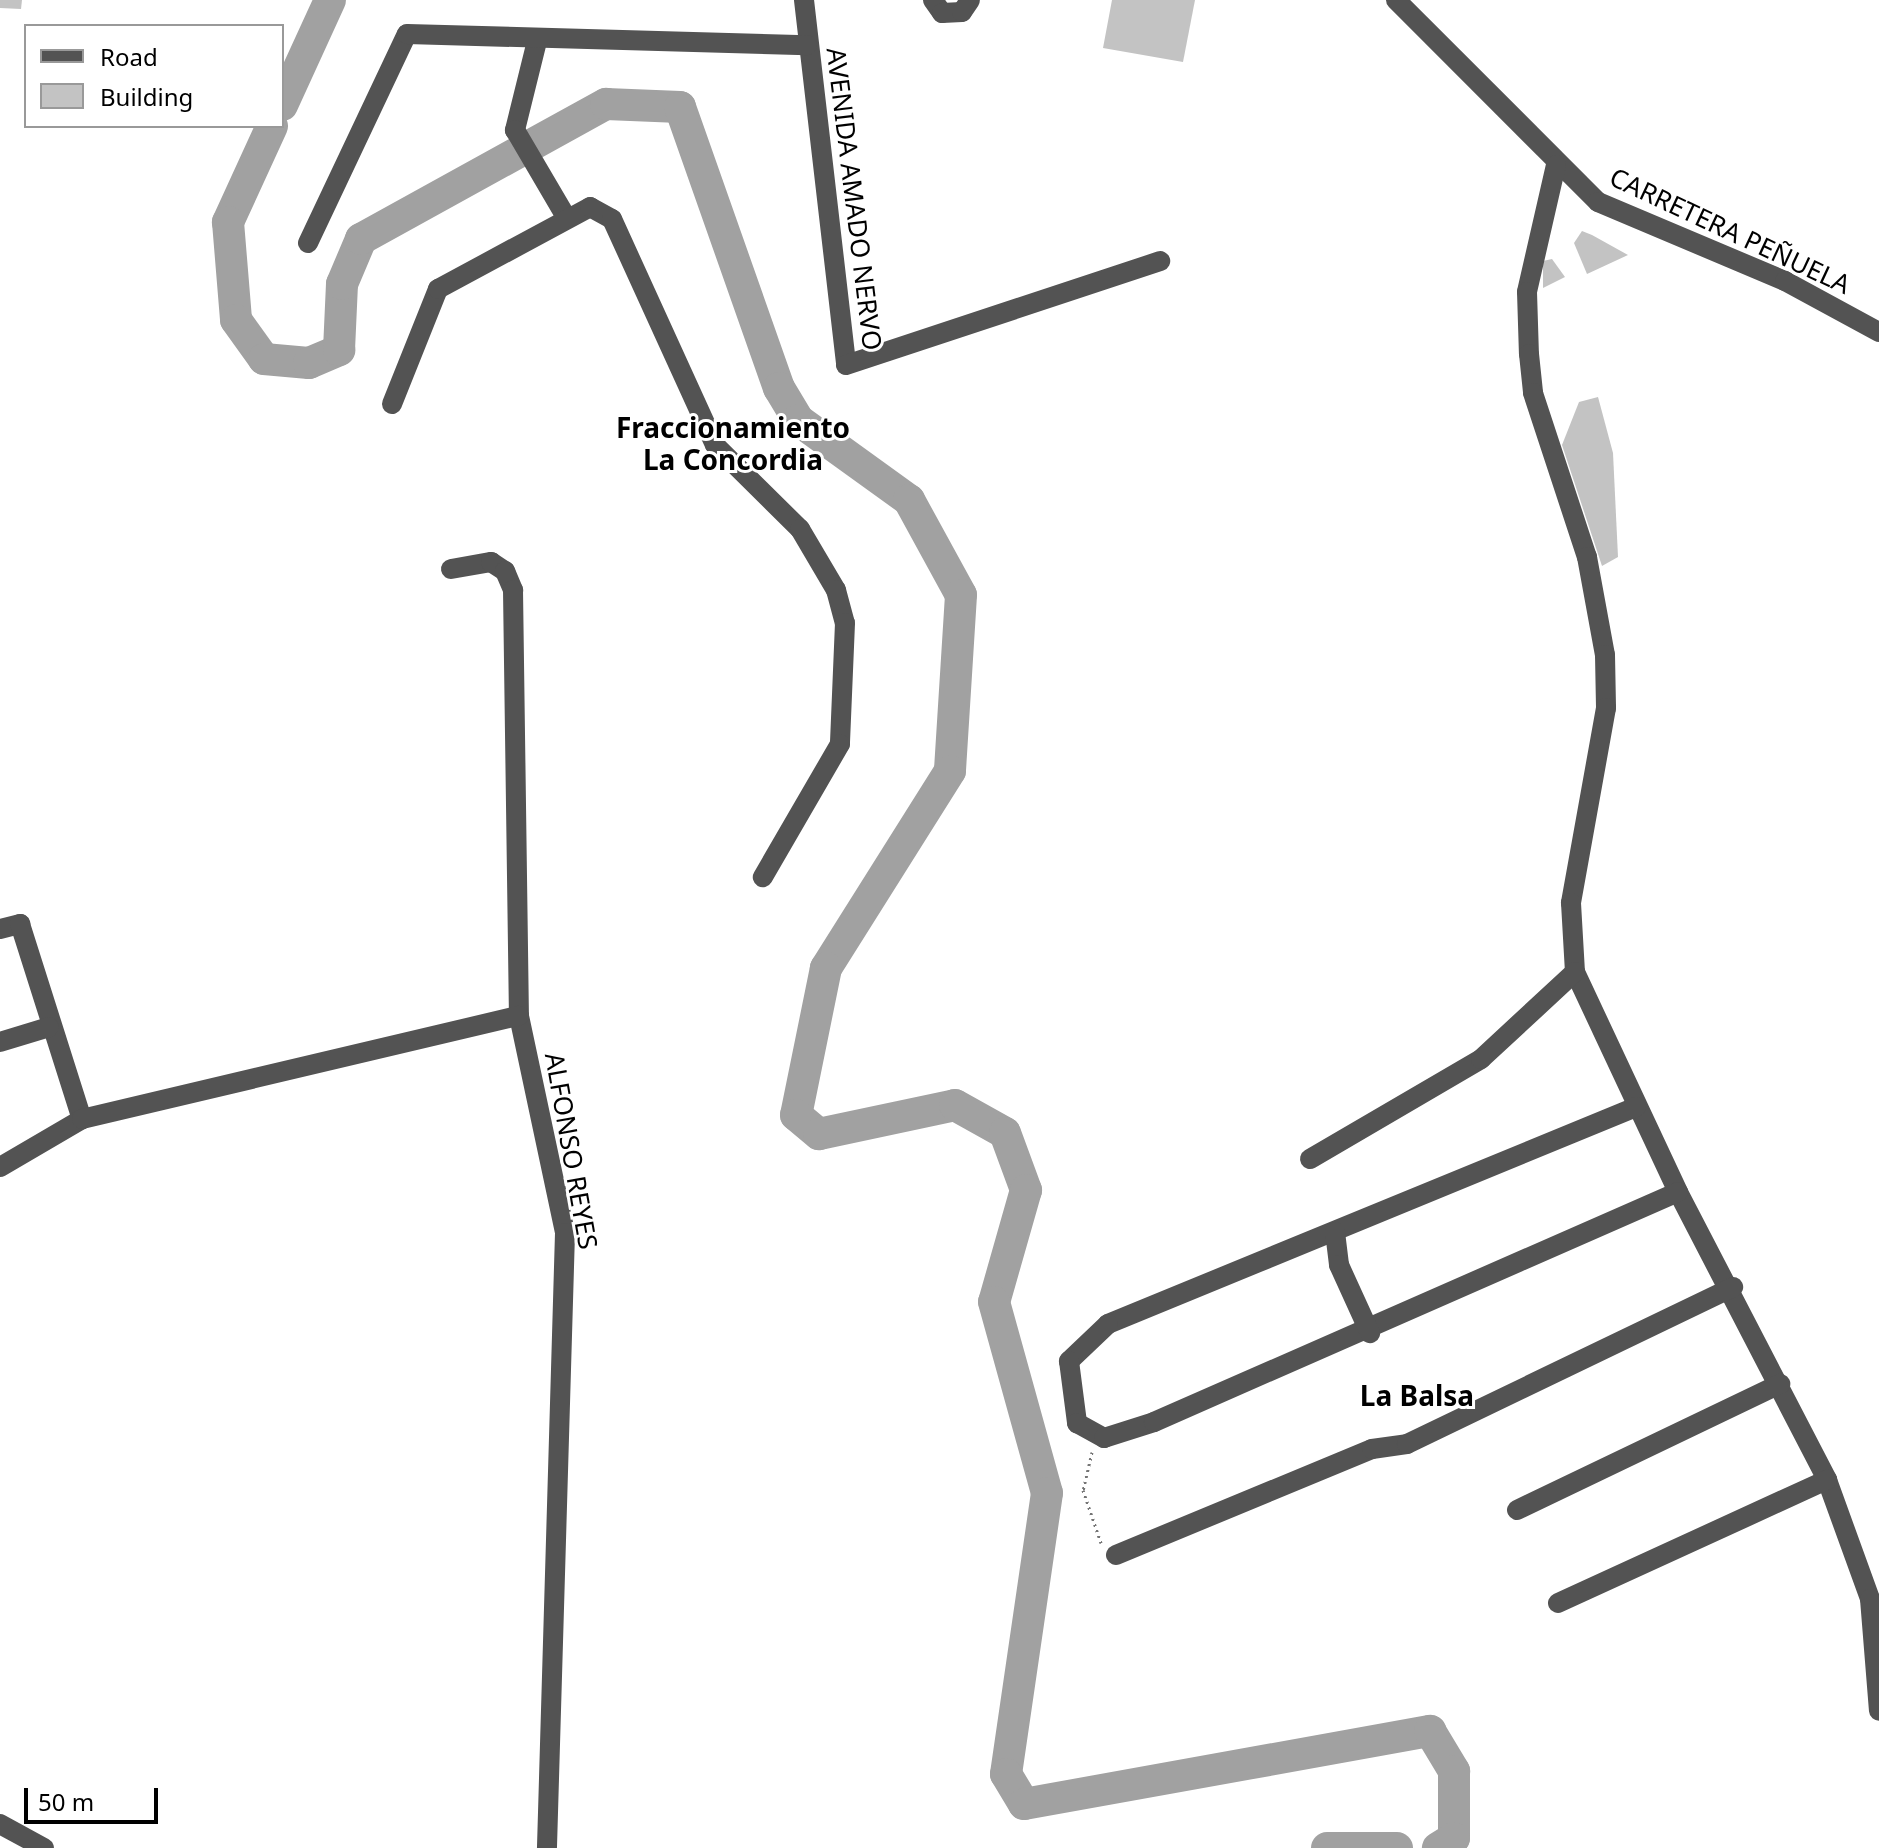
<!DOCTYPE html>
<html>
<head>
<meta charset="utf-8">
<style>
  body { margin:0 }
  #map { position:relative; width:1879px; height:1848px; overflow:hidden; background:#fff; font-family:"Noto Sans",sans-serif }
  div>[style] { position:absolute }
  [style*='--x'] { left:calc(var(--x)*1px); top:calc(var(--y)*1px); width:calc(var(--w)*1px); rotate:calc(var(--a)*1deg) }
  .river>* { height:32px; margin:-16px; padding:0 16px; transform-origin:16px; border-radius:16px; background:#a1a1a1 }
  .building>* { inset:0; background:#c3c3c3 }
  .path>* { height:3px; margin-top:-1.5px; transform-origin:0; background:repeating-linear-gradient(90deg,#757575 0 2px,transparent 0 6px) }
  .minor>* { height:20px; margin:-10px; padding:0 10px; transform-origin:10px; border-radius:10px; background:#535353 }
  span { translate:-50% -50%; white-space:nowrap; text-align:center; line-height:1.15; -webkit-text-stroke:6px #fff; paint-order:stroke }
  .street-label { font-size:26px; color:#000 }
  .neighbourhood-label { font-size:28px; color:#000; font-weight:700 }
  .legend { position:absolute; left:24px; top:24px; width:260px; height:104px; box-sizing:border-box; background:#fff; border:2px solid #999; margin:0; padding:10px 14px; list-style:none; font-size:24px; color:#000 }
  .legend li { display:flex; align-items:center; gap:16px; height:40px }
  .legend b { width:40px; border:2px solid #999 }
  .scale { position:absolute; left:24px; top:1788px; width:134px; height:36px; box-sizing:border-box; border:4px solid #000; border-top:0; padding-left:10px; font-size:24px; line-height:28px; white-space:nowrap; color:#000; -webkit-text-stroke:6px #fff; paint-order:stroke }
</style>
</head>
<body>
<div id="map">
  <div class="river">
    <div style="--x:282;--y:105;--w:115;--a:-65.4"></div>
    <div style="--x:272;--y:126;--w:106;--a:114.6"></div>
    <div style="--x:228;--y:222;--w:98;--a:85.3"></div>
    <div style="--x:236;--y:320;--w:48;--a:54.3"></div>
    <div style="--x:264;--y:359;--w:45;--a:5.1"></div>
    <div style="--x:309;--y:363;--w:33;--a:-23"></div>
    <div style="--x:339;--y:350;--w:66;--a:-87.4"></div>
    <div style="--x:342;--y:284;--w:49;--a:-67.1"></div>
    <div style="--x:361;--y:239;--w:280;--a:-28.9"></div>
    <div style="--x:606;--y:104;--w:74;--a:2.3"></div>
    <div style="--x:680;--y:107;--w:298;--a:70.6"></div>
    <div style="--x:779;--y:388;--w:37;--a:59"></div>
    <div style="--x:798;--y:420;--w:137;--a:35.8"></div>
    <div style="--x:909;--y:500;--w:108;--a:61.3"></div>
    <div style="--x:961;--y:595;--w:176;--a:93.6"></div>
    <div style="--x:950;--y:771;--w:233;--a:122.2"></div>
    <div style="--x:826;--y:968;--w:150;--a:101.5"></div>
    <div style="--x:796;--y:1115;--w:30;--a:40"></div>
    <div style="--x:819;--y:1134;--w:139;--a:-12"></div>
    <div style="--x:955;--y:1105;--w:57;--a:29.2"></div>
    <div style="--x:1005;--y:1133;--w:61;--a:69.8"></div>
    <div style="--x:1026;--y:1190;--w:116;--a:105.9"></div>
    <div style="--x:994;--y:1302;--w:198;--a:74.5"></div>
    <div style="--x:1047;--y:1493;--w:284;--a:98.3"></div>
    <div style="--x:1006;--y:1774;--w:35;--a:59"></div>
    <div style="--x:1024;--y:1804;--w:413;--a:-10.2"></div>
    <div style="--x:1430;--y:1731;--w:47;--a:59"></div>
    <div style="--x:1454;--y:1771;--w:67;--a:90"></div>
    <div style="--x:1454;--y:1838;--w:19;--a:148"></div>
    <div style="--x:1327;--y:1848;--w:70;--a:0"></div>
  </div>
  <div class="building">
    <div style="clip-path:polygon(0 0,22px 0,21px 9px,0 8px)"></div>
    <div style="clip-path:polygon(1112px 0,1195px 0,1183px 62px,1103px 48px)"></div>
    <div style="clip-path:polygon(1582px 231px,1592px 235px,1628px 255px,1587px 274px,1574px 243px)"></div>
    <div style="clip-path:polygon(1552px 259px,1565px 277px,1543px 288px,1543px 261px)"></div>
    <div style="clip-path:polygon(1598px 397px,1613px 453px,1618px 557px,1602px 566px,1562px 445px,1579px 402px)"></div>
  </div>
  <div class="path">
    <div style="--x:1092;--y:1452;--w:39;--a:103"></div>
    <div style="--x:1083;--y:1490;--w:56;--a:71.2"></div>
  </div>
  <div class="minor">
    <div style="--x:804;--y:0;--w:367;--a:83.4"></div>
    <div style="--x:846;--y:365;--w:331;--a:-18.3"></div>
    <div style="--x:933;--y:0;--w:16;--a:55"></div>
    <div style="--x:942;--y:13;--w:20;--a:-3"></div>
    <div style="--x:962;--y:12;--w:14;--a:-56"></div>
    <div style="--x:1396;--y:0;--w:286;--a:45"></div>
    <div style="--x:1598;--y:202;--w:203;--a:22.9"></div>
    <div style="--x:1785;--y:281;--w:107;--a:28.5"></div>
    <div style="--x:537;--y:41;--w:92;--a:103.9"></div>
    <div style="--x:515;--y:130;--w:101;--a:59.6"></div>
    <div style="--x:1556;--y:165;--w:130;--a:102.9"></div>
    <div style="--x:1527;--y:292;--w:62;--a:88.2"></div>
    <div style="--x:1529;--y:354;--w:39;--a:84"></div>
    <div style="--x:1533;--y:393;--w:173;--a:71.8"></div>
    <div style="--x:1587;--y:557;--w:100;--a:79.6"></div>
    <div style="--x:1605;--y:655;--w:53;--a:88.9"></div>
    <div style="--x:1606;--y:708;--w:198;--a:100.2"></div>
    <div style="--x:1571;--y:903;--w:69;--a:86.7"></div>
    <div style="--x:1575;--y:972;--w:243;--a:64.9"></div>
    <div style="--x:1678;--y:1192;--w:324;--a:62.6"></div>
    <div style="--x:1827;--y:1480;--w:127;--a:70.1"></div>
    <div style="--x:1870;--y:1599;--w:112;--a:85.4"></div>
    <div style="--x:308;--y:243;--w:231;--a:-64.7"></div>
    <div style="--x:407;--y:34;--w:400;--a:1.6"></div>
    <div style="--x:392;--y:404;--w:124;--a:-68.2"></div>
    <div style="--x:438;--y:289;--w:173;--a:-28.3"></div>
    <div style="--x:590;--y:207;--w:25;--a:29"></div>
    <div style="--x:612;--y:219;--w:248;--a:65.5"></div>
    <div style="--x:715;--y:445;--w:120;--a:44.7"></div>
    <div style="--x:800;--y:529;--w:71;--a:59.5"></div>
    <div style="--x:836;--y:590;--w:34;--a:75"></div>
    <div style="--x:845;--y:623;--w:121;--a:92.4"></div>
    <div style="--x:840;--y:744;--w:154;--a:120.1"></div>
    <div style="--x:451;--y:569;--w:41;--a:-9.9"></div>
    <div style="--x:491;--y:562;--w:17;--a:33"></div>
    <div style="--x:505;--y:571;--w:21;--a:67"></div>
    <div style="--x:513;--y:590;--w:426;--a:89.2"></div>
    <div style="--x:519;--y:1016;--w:222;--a:78"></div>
    <div style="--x:565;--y:1233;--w:615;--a:91.68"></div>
    <div style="--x:0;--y:929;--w:21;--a:-14"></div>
    <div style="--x:20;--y:924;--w:205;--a:72.4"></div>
    <div style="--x:0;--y:1042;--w:51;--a:-17"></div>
    <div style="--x:1636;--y:1107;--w:571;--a:157.66"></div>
    <div style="--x:1108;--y:1324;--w:54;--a:136.5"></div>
    <div style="--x:1069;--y:1361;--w:63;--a:82.6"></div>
    <div style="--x:1077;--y:1423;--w:31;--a:29"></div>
    <div style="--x:1104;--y:1438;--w:52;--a:-17.7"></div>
    <div style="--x:1154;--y:1422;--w:572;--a:-23.7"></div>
    <div style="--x:1310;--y:1159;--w:198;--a:-30.3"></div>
    <div style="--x:1481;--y:1059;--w:128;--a:-42.8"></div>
    <div style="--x:0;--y:1167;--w:95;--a:-30.3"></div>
    <div style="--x:82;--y:1119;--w:449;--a:-13.3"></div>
    <div style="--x:1335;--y:1232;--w:33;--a:83"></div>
    <div style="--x:1339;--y:1265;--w:75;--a:65.5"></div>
    <div style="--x:1517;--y:1510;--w:292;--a:-25.6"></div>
    <div style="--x:1116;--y:1555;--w:277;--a:-22.5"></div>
    <div style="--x:1372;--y:1449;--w:35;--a:-8"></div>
    <div style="--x:1407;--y:1444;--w:362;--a:-25.7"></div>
    <div style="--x:1558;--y:1603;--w:296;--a:-24.6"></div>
    <div style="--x:0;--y:1824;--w:50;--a:28.6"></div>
  </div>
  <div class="street-label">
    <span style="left:854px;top:199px;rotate:83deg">AVENIDA AMADO NERVO</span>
    <span style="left:1730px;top:231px;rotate:25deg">CARRETERA PEÑUELA</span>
    <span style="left:571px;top:1151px;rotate:80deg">ALFONSO REYES</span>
  </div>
  <div class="neighbourhood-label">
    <span style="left:733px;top:443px">Fraccionamiento<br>La Concordia</span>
    <span style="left:1417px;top:1395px">La Balsa</span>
  </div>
  <ul class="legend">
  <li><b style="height:10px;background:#535353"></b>Road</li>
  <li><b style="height:22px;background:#c3c3c3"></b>Building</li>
  </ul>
  <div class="scale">50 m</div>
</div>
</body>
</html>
